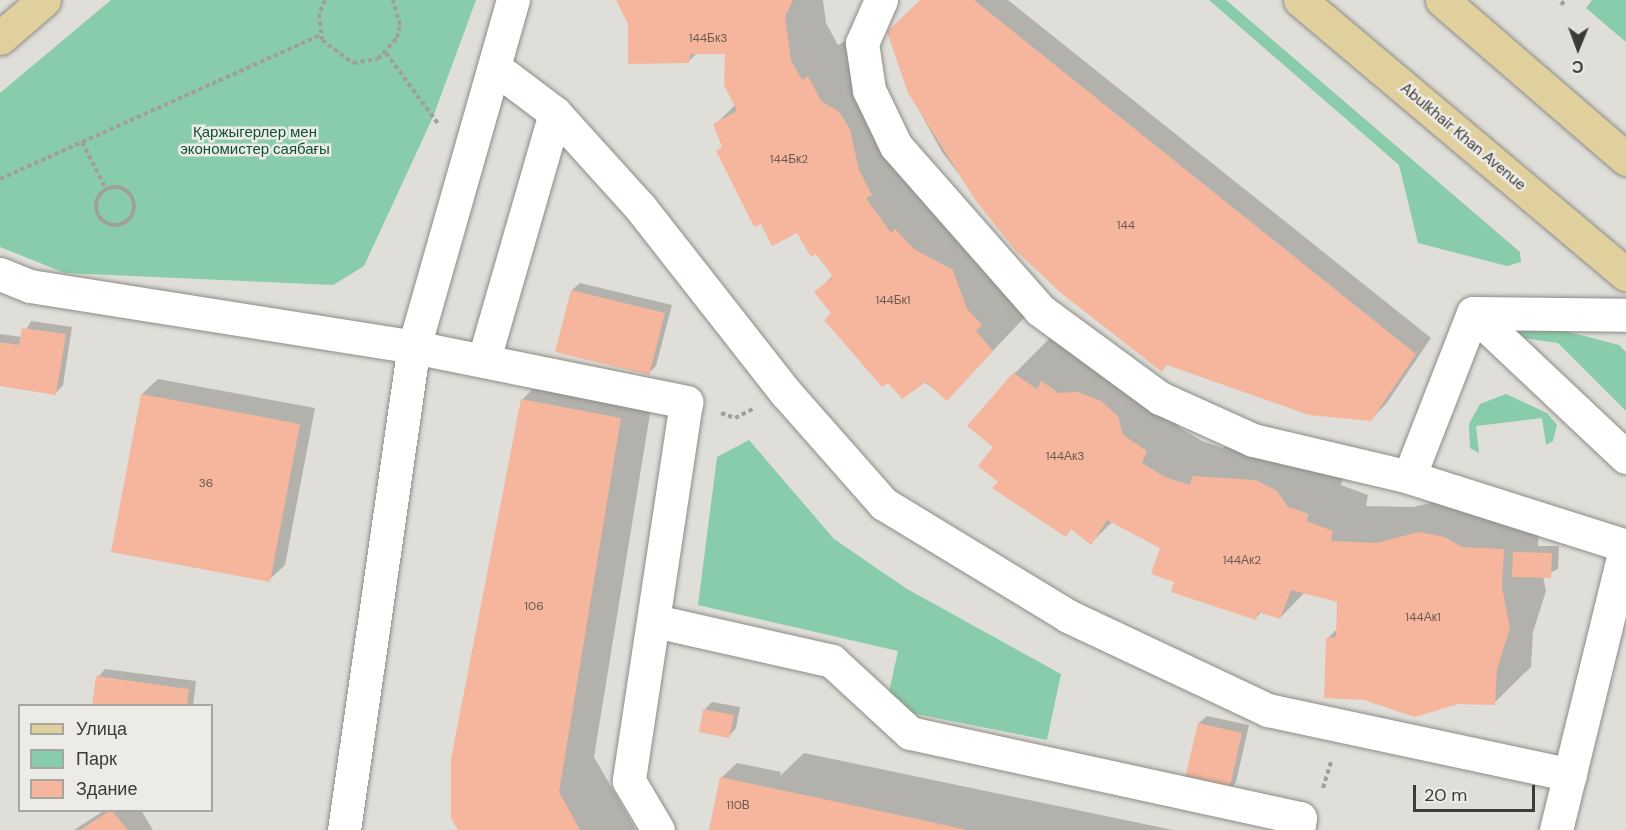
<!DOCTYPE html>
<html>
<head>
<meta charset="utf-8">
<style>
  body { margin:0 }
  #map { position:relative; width:1626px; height:830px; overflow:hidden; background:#dfded8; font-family:"DM Sans",sans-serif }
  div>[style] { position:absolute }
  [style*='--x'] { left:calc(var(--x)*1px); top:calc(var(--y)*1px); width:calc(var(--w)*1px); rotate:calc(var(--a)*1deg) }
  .green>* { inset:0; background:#89ccab }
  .shadow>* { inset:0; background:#0003 }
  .building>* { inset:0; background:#f5b69d }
  .path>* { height:4px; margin-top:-2px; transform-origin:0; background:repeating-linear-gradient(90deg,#a0a09b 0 4.5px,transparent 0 7.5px) }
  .path>.ring { margin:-2px; padding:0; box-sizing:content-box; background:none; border:4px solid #a0a09b; border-radius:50% }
  .roads { filter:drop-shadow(0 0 2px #8d8c86) drop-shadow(0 0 2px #8d8c86) }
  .minor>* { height:33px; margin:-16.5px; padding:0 16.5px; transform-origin:16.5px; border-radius:16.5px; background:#fff }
  .major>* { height:33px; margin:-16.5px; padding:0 16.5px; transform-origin:16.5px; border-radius:16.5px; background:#e0d09e }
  span { translate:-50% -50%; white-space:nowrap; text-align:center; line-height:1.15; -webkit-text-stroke:5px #edebe5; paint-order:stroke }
  .number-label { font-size:12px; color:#6a5a51 }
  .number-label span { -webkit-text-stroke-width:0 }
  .park-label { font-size:15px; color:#0f533a }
  .street-label { font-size:15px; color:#3b3b38 }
  .legend { position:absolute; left:18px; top:704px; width:195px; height:108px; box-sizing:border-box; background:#edebe5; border:2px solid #a6a5a0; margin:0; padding:8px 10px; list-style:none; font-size:18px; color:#3b3b38 }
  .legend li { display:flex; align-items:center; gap:12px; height:30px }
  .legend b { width:30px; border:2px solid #a6a5a0 }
  .north { position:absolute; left:1548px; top:18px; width:60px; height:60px; -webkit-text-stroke:4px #edebe5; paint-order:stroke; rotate:181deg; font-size:16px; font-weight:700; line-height:24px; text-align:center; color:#3b3b38 }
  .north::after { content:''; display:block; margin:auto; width:21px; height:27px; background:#3b3b38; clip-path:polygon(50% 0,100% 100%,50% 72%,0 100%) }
  .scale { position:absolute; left:1413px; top:785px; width:122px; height:27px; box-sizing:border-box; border:3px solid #3b3b38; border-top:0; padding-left:8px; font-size:18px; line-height:21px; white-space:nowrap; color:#3b3b38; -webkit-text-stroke:4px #edebe5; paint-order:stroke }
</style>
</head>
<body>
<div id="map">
  <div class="green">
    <div style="clip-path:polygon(111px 0,476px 0,433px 117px,364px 266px,333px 285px,65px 273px,0 247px,0 93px)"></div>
    <div style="clip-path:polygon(1209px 0,1226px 0,1520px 252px,1521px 262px,1507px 266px,1418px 243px,1399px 165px)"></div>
    <div style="clip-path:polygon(1592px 0,1626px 0,1626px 42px,1586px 8px)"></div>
    <div style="clip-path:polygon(1506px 329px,1561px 330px,1619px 345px,1626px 352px,1626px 411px,1558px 343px,1507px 336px)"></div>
    <div style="clip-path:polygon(1506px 394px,1547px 413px,1557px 425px,1553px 441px,1546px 445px,1542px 418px,1476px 426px,1479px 453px,1470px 448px,1469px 424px,1480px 404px)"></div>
    <div style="clip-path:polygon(749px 440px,834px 539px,907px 589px,1061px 674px,1047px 740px,911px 713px,889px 692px,898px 651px,698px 605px,717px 457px)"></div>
  </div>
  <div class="shadow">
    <div style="clip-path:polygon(622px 0,823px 0,826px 23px,838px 45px,845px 41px,894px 133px,1028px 314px,947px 399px,833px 313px,816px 293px,833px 275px,798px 231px,762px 222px,715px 125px,735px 105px,726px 52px,698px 52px,688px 62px,629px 24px)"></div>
    <div style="clip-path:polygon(922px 0,1008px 0,1431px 338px,1386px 404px,1370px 420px,1016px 249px,942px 152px,909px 92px)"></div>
    <div style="clip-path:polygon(580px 283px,672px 305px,656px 366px,648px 374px,572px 290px)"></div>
    <div style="clip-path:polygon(31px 321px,72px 327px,63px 385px,56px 393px,0 384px,0 334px,22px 337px)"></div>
    <div style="clip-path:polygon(1050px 338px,1182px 415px,1177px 426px,1202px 441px,1223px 448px,1230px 441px,1343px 478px,1341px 485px,1368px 495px,1366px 506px,1413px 507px,1456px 497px,1539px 514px,1538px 546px,1559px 546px,1558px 569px,1543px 576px,1546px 591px,1533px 632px,1531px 667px,1494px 703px,1327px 639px,1337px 629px,1338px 601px,1305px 592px,1280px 618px,1262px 611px,1256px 618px,1175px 581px,1162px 547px,1113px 521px,1091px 543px,1072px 528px,1065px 535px,1000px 482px,995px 447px,1014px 374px)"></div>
    <div style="clip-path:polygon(557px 364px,655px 383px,594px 757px,636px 830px,460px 830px,522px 400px)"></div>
    <div style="clip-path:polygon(158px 379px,315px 408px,285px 565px,269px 580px,142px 394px)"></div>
    <div style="clip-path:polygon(105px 669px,196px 681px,193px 706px,94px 706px,98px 677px)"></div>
    <div style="clip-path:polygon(712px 702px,740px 707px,736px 728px,729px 736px,701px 730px,705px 709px)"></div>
    <div style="clip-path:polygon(1207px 716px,1249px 725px,1236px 782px,1229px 790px,1199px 723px)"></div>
    <div style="clip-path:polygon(804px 753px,1173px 830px,710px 830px,721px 778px,737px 763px,781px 772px,780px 776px)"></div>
    <div style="clip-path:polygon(105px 810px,141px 810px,153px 830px,74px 830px)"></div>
  </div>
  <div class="building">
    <div style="clip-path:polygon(616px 0,793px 0,785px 17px,791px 60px,802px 80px,808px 76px,821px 101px,839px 112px,850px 129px,859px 170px,872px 195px,866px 198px,891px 233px,895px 229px,914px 249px,953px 270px,967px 309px,982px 325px,976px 331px,993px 351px,947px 401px,926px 382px,902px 399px,888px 383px,882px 387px,824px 320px,831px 313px,814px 292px,833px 277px,816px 254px,811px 257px,797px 233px,772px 246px,761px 224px,754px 227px,716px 151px,722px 147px,713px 124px,737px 111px,724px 85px,725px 54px,690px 54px,689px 63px,628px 64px,628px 24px)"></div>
    <div style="clip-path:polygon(920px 0,974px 0,1416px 354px,1371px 421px,1309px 415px,1167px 365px,1162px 372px,1061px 293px,1015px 250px,976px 201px,908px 93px,887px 32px)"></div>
    <div style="clip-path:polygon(571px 290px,665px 313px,649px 375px,555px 352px)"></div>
    <div style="clip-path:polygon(22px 328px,66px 334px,56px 395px,0 386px,0 342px,19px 345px)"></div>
    <div style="clip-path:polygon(1013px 373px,1037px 389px,1041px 381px,1059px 393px,1078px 392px,1101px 401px,1118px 416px,1123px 435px,1147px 451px,1142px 463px,1165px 477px,1190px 485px,1192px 476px,1256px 480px,1277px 491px,1288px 507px,1309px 514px,1306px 521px,1333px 531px,1331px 541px,1376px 543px,1419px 532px,1445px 537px,1462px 547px,1504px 549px,1502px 587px,1510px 628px,1497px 669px,1495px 705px,1458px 704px,1415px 717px,1364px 700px,1324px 698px,1326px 638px,1336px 637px,1337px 602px,1291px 590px,1280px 619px,1258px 612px,1256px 620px,1171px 592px,1174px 582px,1151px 574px,1160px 548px,1107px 520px,1091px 545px,1071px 529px,1066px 537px,992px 488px,998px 482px,978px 466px,993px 447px,967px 426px)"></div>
    <div style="clip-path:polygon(141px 394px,300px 424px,270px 582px,111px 552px)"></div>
    <div style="clip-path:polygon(521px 399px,621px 418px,559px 792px,580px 830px,458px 830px,451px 818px,451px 759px)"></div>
    <div style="clip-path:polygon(1513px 552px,1552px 553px,1551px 578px,1512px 577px)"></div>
    <div style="clip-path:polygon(96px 676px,189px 689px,187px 706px,92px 706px)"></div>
    <div style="clip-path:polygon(703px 709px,734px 715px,729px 738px,699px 732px)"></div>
    <div style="clip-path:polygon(1198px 723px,1242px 733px,1229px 791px,1184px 782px)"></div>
    <div style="clip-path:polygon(720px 777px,964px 829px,964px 830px,709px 830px)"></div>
    <div style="clip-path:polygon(111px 810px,128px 830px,80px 830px)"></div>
  </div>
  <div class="path">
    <div style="--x:325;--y:0;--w:15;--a:113"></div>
    <div style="--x:319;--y:14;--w:26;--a:83"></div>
    <div style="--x:322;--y:40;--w:39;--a:37"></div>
    <div style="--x:353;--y:63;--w:25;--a:-9"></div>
    <div style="--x:378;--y:59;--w:28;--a:-48"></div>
    <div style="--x:397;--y:38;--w:13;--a:-77"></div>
    <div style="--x:400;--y:25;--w:26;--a:-106"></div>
    <div style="--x:1561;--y:5;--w:6;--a:-51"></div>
    <div style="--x:386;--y:53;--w:89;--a:53.6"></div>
    <div style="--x:82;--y:142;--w:53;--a:62.9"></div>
    <div style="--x:0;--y:179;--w:352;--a:-24.2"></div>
    <div class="ring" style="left:96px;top:187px;width:34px;height:34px"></div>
    <div style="--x:721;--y:413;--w:15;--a:20"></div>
    <div style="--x:735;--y:418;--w:20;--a:-27"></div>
    <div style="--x:1323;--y:788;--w:28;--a:-73"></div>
  </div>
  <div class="roads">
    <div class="minor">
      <div style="--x:881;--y:0;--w:47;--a:113.8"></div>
      <div style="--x:862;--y:43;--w:48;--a:81.5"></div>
      <div style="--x:869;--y:90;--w:62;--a:64.3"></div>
      <div style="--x:896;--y:146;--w:218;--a:48.7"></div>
      <div style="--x:1040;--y:310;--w:149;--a:36.3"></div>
      <div style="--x:1160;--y:398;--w:102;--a:24.3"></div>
      <div style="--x:1253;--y:440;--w:160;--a:13.3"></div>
      <div style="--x:1409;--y:477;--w:228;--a:17.6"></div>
      <div style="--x:555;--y:113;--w:127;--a:47.9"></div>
      <div style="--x:640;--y:207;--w:236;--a:51.9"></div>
      <div style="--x:786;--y:393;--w:148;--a:48.6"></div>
      <div style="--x:884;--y:504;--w:215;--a:31.3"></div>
      <div style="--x:1068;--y:616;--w:221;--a:25.2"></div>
      <div style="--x:1268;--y:710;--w:309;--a:12.1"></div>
      <div style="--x:0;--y:274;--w:32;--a:22"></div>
      <div style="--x:30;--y:286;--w:389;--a:9"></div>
      <div style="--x:414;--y:347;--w:278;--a:11.4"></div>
      <div style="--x:686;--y:402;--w:383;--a:98.6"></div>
      <div style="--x:629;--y:781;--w:57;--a:59.4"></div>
      <div style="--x:1473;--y:313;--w:210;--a:43.3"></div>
      <div style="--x:1473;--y:313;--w:153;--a:0.7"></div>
      <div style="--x:484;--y:359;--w:256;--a:-73.9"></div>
      <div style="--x:555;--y:113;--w:76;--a:-143"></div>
      <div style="--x:1409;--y:477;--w:176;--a:-68.7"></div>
      <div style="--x:655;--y:621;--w:181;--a:12.7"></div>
      <div style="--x:832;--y:661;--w:106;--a:42.7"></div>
      <div style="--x:910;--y:733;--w:399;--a:12.3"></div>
      <div style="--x:1300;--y:818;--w:12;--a:99"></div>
      <div style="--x:344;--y:830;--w:488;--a:-81.8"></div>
      <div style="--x:414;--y:347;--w:361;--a:-74.1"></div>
      <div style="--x:1556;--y:830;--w:293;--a:-76.2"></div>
    </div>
    <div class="major">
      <div style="--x:1300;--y:0;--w:426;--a:40.1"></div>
      <div style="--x:1442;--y:0;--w:243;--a:40.8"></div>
      <div style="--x:0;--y:38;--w:58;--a:-40.8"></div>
    </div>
  </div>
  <div class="number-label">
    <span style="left:708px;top:39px">144Бк3</span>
    <span style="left:789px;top:160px">144Бк2</span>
    <span style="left:1126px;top:226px">144</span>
    <span style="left:893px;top:301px">144Бк1</span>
    <span style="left:1065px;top:457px">144Ак3</span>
    <span style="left:206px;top:484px">36</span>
    <span style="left:1242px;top:561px">144Ак2</span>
    <span style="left:534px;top:607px">106</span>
    <span style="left:1423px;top:618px">144Ак1</span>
    <span style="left:738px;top:806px">110В</span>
  </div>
  <div class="park-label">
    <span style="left:255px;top:141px">Қаржыгерлер мен<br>экономистер саябағы</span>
  </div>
  <div class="street-label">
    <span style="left:1463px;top:137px;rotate:40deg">Abulkhair Khan Avenue</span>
  </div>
  <ul class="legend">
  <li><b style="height:8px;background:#e0d09e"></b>Улица</li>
  <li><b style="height:16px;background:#89ccab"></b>Парк</li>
  <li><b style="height:16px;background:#f5b69d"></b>Здание</li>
  </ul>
  <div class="north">С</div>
  <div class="scale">20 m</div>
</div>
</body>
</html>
